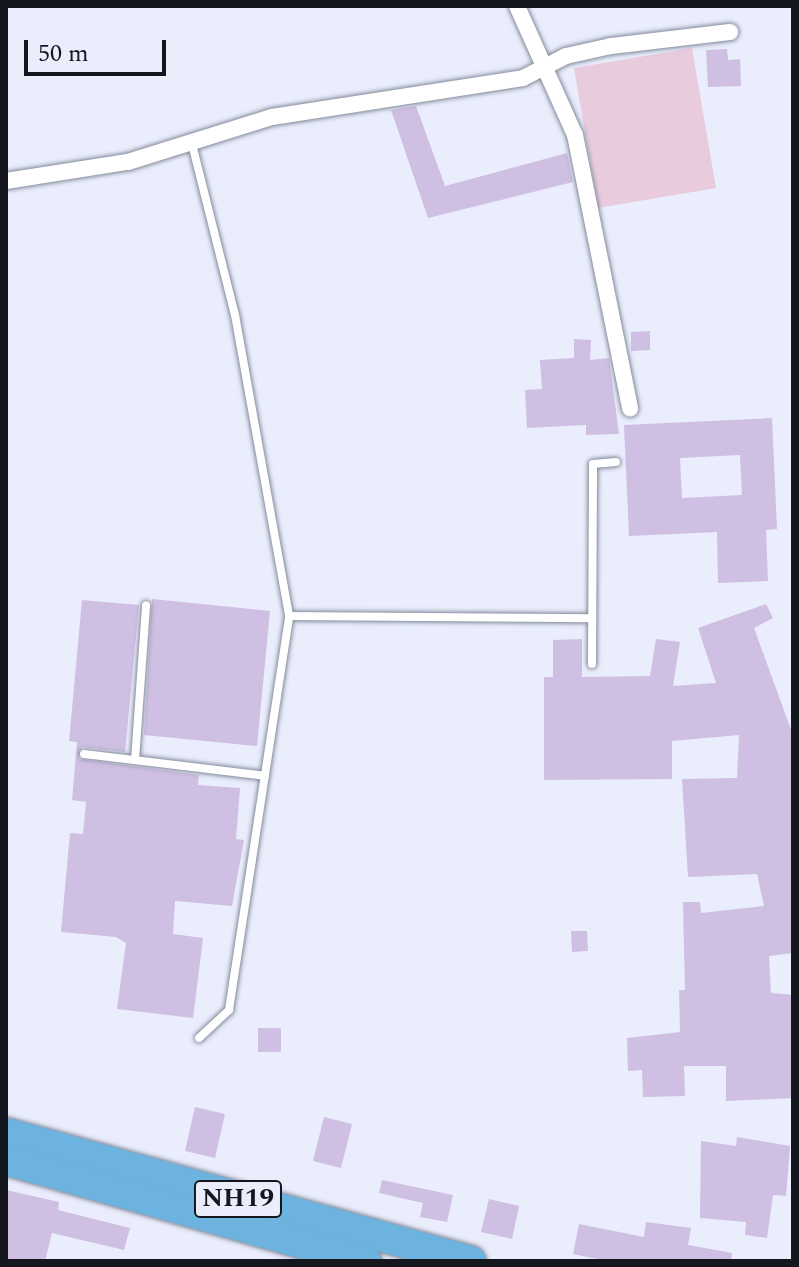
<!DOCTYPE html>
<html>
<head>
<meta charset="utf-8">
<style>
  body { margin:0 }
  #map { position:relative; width:799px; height:1267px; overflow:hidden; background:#e9edfc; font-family:Spectral,serif }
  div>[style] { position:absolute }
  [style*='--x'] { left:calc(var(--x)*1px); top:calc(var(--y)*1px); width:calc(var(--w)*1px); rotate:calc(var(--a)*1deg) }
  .green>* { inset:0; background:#e9cbde }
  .building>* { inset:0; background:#cfbfe3 }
  .roads { filter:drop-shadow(0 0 2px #858b9b) drop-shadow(0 0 2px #858b9b) }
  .lane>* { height:8px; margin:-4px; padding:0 4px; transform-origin:4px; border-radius:4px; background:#fff }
  .street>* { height:16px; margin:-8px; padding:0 8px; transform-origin:8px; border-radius:8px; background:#fff }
  .highway>* { height:30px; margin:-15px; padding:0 15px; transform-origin:15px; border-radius:15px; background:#6cb3df }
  span { translate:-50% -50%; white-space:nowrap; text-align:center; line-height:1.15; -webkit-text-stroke:7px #e9edfc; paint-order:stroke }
  .shield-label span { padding:2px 6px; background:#e9edfc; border:2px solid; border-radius:6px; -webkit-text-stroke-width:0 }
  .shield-label { font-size:26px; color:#15171e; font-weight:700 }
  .frame { position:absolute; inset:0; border:8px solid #15171e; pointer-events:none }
  .scale { position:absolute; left:24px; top:40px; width:142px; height:36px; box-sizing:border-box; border:4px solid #15171e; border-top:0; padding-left:10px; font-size:24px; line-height:28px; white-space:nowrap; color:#15171e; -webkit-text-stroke:6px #e9edfc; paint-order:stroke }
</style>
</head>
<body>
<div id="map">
  <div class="green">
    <div style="clip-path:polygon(692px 48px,716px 188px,598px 208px,574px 68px)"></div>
  </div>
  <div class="building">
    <div style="clip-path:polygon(727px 49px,728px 60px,740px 59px,741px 86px,708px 87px,706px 50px)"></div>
    <div style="clip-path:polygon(416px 106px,445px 186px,567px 153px,573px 182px,428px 218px,391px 110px)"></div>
    <div style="clip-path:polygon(650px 331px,650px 350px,631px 351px,631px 332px)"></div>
    <div style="clip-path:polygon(574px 339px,591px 340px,590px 360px,609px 358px,619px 434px,586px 435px,586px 425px,527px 428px,525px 390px,542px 389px,540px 360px,574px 358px)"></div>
    <div style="clip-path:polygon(evenodd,772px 418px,777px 529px,766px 530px,768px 581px,718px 583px,717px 532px,629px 536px,624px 425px,772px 418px,740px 455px,742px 495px,682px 498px,680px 458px,740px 455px)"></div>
    <div style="clip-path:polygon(152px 599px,270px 611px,257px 746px,144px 735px)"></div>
    <div style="clip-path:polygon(82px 600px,139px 605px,125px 752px,82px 747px,79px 759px,199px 775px,198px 785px,240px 788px,236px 839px,244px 840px,232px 906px,175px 901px,173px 934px,203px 938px,193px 1018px,117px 1009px,126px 943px,116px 937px,61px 932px,70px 833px,83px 834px,86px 802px,72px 800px,77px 742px,69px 741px)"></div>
    <div style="clip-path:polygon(766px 604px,773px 618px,754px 628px,793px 735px,793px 953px,769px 956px,771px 993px,793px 995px,793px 1098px,726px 1101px,726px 1066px,684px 1066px,685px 1096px,643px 1097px,642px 1070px,628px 1071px,627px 1038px,680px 1032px,679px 990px,685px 990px,683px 902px,700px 902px,701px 913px,764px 906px,757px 874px,688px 877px,682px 779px,737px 778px,739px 735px,672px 741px,672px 779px,544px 780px,544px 677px,553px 677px,553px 640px,582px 639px,582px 677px,650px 676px,656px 639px,680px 642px,673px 686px,716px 683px,698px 628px)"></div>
    <div style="clip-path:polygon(571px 931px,587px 931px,588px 951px,572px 952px)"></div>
    <div style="clip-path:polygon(258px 1028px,281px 1028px,281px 1052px,258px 1052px)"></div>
    <div style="clip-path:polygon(195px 1107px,225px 1114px,215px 1158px,185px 1151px)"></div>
    <div style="clip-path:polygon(324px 1117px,352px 1124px,341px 1168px,313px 1161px)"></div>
    <div style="clip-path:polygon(737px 1137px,790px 1146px,786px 1196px,773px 1195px,767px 1238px,745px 1235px,746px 1222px,700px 1218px,701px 1141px,736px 1146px)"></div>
    <div style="clip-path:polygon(382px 1180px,453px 1195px,447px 1222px,420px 1217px,423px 1203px,379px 1193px)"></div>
    <div style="clip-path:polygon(6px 1190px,59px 1202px,58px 1210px,130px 1228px,124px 1250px,52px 1233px,45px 1261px,6px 1261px)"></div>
    <div style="clip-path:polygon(489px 1199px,519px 1206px,512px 1239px,481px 1232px)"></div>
    <div style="clip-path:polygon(646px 1222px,691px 1228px,688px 1245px,732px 1253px,731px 1261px,607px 1261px,573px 1254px,579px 1224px,644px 1237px)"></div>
  </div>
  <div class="roads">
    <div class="lane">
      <div style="--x:192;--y:144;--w:176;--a:75.9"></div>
      <div style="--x:235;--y:315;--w:306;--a:79.8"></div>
      <div style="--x:592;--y:664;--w:200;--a:-89.7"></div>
      <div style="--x:593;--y:464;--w:23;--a:-5"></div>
      <div style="--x:84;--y:754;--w:182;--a:6.9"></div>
      <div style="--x:135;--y:760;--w:155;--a:-85.9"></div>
      <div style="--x:199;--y:1038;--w:41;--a:-43"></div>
      <div style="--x:229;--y:1010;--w:399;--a:-81.3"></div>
      <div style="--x:289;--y:616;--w:303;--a:0.4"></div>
    </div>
    <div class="street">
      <div style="--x:517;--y:6;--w:141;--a:65.8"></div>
      <div style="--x:575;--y:135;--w:279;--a:78.6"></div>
      <div style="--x:6;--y:181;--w:123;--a:-8.9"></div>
      <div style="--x:128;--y:162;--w:151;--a:-17.4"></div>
      <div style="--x:272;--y:117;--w:254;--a:-8.8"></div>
      <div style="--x:523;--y:78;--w:48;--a:-27.1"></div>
      <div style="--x:566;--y:56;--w:46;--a:-12.5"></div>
      <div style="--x:611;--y:46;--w:120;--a:-6.7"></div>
    </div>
    <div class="highway">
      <div style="--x:6;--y:1133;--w:482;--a:15.4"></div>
      <div style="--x:6;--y:1160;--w:374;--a:15.7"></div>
    </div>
  </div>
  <div class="shield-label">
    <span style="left:238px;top:1199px">NH19</span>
  </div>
  <div class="frame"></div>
  <div class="scale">50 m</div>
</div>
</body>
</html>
